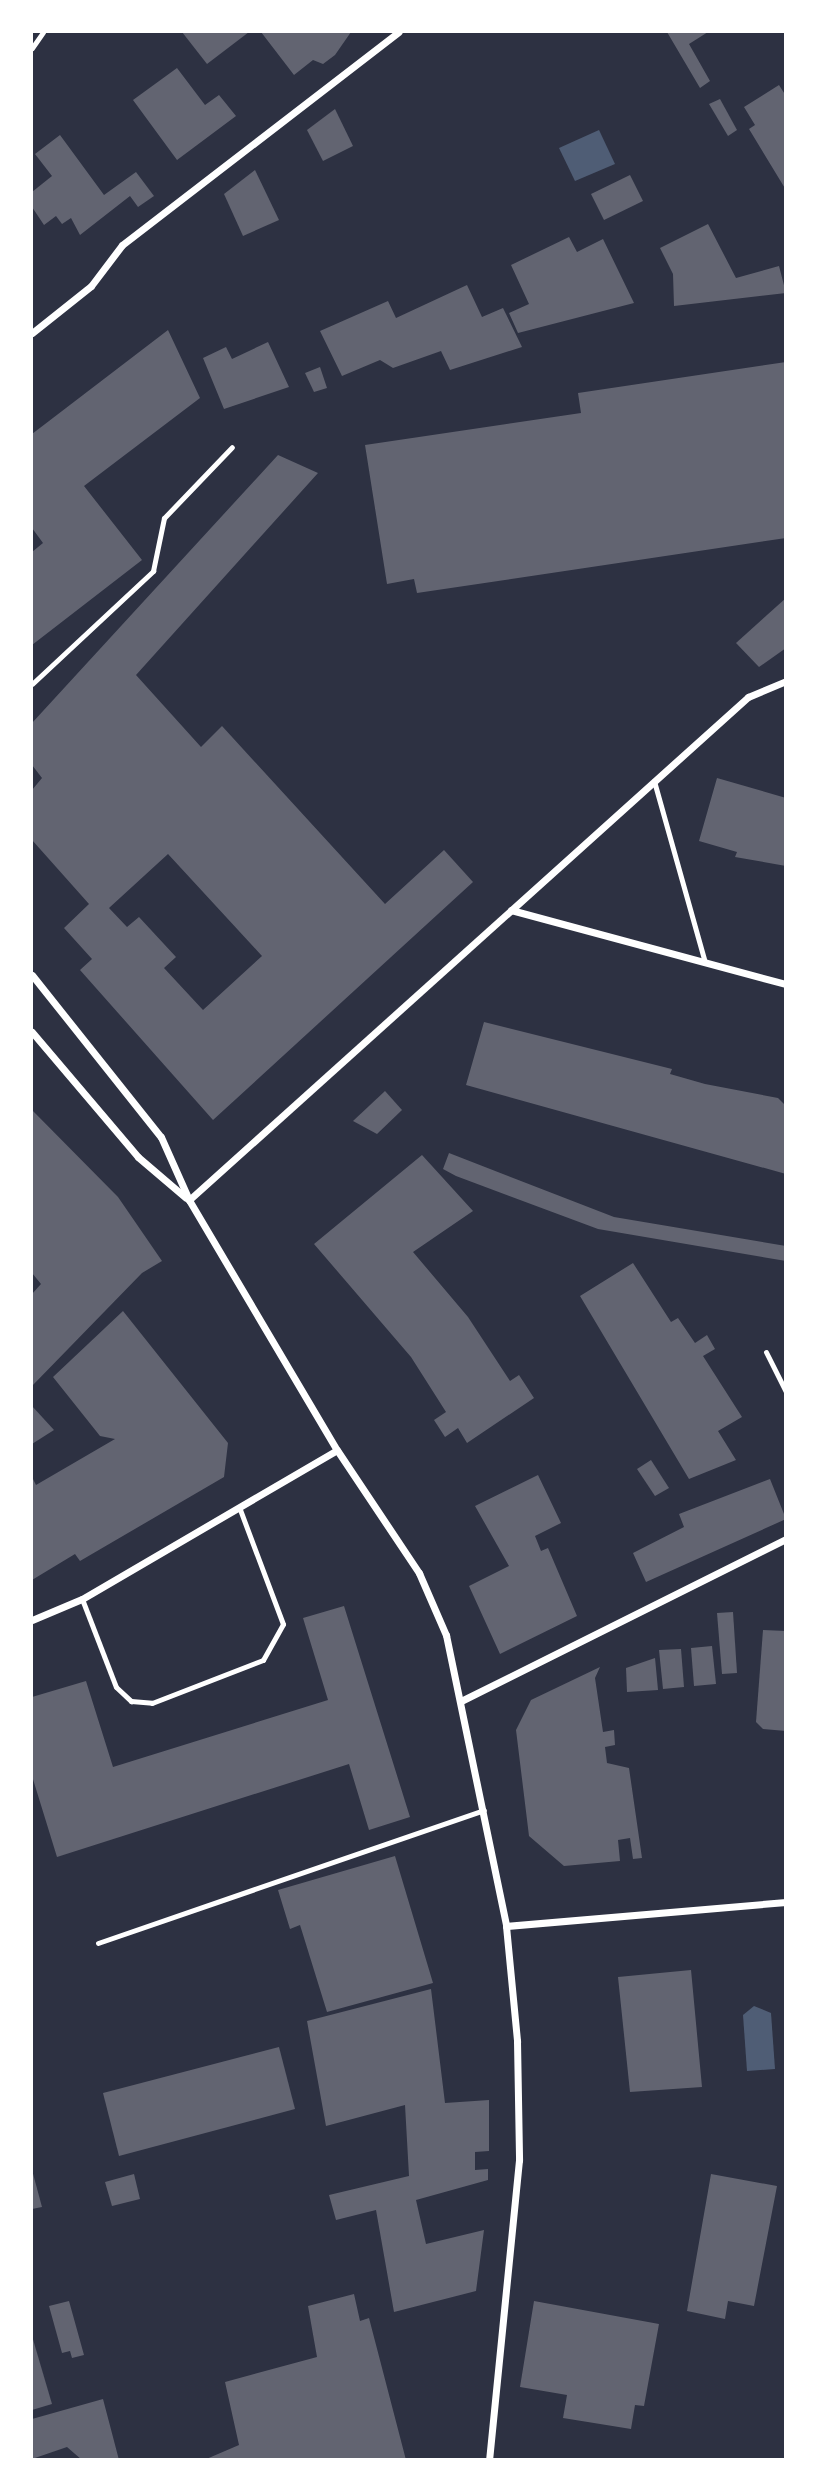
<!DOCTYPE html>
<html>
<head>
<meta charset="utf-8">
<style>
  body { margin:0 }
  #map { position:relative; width:817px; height:2491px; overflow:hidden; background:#2d3142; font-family:Arial,sans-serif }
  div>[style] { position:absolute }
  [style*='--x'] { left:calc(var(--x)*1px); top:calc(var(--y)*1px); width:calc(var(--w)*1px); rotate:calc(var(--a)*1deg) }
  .water>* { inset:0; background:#4f5d75 }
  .building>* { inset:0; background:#626471 }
  .service>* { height:5px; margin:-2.5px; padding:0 2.5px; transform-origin:2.5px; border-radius:2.5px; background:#fff }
  .minor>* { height:7px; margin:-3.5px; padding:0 3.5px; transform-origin:3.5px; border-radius:3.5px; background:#fff }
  span { translate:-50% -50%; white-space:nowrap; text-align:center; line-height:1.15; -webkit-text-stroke:5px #fff; paint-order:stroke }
  .frame { position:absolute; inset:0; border:33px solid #fff; pointer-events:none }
</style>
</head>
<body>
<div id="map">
  <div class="water">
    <div style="clip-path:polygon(599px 130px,615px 164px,575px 181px,559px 148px)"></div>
    <div style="clip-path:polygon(754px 2006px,771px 2013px,775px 2069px,747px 2071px,743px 2015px)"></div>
  </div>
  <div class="building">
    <div style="clip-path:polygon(182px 32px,249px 32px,207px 64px)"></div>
    <div style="clip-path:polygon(261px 32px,351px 32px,335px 55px,323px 64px,313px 60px,294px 75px)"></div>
    <div style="clip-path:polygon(667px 32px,708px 32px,689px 44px,710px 81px,700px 88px)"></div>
    <div style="clip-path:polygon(177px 68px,205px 105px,219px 95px,236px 116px,177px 160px,133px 100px)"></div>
    <div style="clip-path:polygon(779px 85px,786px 96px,786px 190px,749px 129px,755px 125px,744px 107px)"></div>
    <div style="clip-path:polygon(720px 99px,737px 130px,728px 136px,709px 104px)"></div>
    <div style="clip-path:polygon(335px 109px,353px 146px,323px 161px,307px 130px)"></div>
    <div style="clip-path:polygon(60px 135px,104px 195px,136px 172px,154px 196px,138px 207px,130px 196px,80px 235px,71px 218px,62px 224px,56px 216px,44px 225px,32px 207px,32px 192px,52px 176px,35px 154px)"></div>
    <div style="clip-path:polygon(255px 170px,279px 220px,243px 236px,224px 194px)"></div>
    <div style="clip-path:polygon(630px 175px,643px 201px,604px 220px,591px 194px)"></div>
    <div style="clip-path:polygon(708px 224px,736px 278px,779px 266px,786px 293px,674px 306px,673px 274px,660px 248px)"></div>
    <div style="clip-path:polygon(569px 237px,577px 252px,603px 239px,634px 303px,518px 333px,509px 313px,529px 304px,511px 265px)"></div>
    <div style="clip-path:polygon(467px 285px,482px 317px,503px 308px,522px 347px,450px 370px,441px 351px,393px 368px,380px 360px,342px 376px,320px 331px,388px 301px,396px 318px)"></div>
    <div style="clip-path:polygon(168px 330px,200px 398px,84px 486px,142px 560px,32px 645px,32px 552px,43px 543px,32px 528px,32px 434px)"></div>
    <div style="clip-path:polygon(268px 342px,289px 387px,224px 409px,203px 358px,226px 347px,232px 359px)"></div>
    <div style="clip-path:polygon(786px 362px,786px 538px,417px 593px,414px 579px,387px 584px,365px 445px,581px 413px,578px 393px)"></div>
    <div style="clip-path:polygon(320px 367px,327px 388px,314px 392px,305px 373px)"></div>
    <div style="clip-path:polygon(evenodd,278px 455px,318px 473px,136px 675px,201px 747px,222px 726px,385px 904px,444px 850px,473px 882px,213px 1120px,80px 970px,92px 959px,64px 928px,89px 904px,32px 840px,32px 790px,42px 778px,32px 765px,32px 723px,278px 455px,168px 854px,262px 956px,203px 1010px,164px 968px,176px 957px,139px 917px,127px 927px,109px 908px,168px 854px)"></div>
    <div style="clip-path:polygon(786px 598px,786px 648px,759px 667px,736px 643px)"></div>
    <div style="clip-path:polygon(717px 778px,786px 798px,786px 866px,735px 857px,737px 852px,699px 841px)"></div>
    <div style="clip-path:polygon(484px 1022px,672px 1069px,670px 1074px,705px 1084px,778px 1098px,786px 1106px,786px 1174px,466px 1085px)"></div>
    <div style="clip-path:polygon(385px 1091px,402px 1110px,377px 1134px,353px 1121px)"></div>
    <div style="clip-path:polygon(32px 1110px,118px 1197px,162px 1261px,142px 1273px,32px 1386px,32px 1294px,41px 1284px,32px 1273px)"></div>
    <div style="clip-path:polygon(449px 1153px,614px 1217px,786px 1246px,786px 1261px,598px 1229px,456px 1176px,443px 1169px)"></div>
    <div style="clip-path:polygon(422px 1155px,473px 1211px,413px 1252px,468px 1317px,510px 1381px,519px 1375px,534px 1398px,467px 1443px,458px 1428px,445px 1437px,434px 1420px,446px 1412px,411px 1357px,314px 1244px)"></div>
    <div style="clip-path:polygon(633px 1263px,671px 1322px,678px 1318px,695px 1343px,707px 1335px,715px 1349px,703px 1356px,742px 1417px,718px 1431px,736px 1460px,689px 1479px,580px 1296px)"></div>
    <div style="clip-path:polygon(123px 1311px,228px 1443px,224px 1477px,80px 1561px,75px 1554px,32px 1580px,32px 1477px,36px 1485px,115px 1439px,100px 1436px,53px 1377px)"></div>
    <div style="clip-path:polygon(32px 1406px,54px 1430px,32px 1444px)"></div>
    <div style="clip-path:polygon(651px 1460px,669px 1488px,655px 1496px,637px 1469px)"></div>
    <div style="clip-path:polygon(538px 1475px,561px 1523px,535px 1536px,541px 1551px,548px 1548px,577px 1616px,500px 1654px,469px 1586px,509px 1566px,475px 1506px)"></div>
    <div style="clip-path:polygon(770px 1479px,786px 1519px,646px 1582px,633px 1553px,684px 1527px,679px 1514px)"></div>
    <div style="clip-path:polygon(344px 1606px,410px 1817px,369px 1830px,349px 1764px,57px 1857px,32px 1776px,32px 1697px,86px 1681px,113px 1767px,328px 1700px,303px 1618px)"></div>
    <div style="clip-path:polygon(733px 1612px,737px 1673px,722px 1674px,717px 1613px)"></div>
    <div style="clip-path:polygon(763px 1630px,786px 1631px,786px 1731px,763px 1729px,756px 1722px)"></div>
    <div style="clip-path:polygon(712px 1646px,716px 1684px,694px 1686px,691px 1648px)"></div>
    <div style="clip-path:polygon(681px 1649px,684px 1687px,663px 1689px,659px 1650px)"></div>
    <div style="clip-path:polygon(655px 1658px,658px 1690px,627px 1692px,626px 1668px)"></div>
    <div style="clip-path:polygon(600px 1667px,595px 1678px,603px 1732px,614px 1730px,615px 1745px,605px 1747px,607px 1763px,629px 1768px,642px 1858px,633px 1859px,630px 1838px,618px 1840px,620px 1861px,564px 1866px,529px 1836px,516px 1730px,531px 1700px)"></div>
    <div style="clip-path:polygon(395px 1856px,433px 1983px,327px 2012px,300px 1925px,290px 1929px,278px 1890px)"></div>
    <div style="clip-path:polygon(691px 1970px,702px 2087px,630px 2092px,618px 1977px)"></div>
    <div style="clip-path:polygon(431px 1989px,445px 2103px,489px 2100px,489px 2151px,475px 2152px,475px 2170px,488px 2169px,488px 2180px,416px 2200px,426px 2244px,484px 2230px,476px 2291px,394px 2312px,376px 2210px,336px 2220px,329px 2195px,409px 2176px,405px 2105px,326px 2126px,307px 2021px)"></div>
    <div style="clip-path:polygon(279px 2047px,295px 2109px,119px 2156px,103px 2093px)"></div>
    <div style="clip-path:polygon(32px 2170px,42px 2207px,32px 2209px)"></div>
    <div style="clip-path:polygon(134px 2174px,140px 2199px,112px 2206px,105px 2182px)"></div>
    <div style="clip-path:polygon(711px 2174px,777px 2186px,754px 2306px,728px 2301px,725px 2319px,687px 2311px)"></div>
    <div style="clip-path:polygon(354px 2294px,360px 2321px,369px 2318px,406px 2460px,204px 2460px,239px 2445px,225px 2382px,317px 2357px,308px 2306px)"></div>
    <div style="clip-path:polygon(69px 2301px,84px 2355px,72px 2358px,70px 2351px,62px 2353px,49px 2306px)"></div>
    <div style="clip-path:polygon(534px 2301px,659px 2324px,644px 2406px,635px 2405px,631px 2429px,563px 2418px,567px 2395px,520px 2387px)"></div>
    <div style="clip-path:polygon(32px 2336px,52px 2404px,32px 2410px)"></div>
    <div style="clip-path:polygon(103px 2399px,119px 2460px,82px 2460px,67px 2447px,32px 2459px,32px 2419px)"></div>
  </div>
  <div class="service">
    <div style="--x:32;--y:48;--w:19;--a:-55"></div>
    <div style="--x:32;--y:684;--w:166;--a:-43"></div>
    <div style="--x:153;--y:571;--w:54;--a:-78.3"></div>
    <div style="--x:164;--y:518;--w:98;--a:-46.2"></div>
    <div style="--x:654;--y:781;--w:189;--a:74.3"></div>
    <div style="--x:766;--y:1352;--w:45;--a:63.4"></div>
    <div style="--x:82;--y:1599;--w:94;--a:68.9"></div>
    <div style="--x:116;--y:1687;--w:21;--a:43"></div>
    <div style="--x:131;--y:1701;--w:21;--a:5"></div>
    <div style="--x:152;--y:1703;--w:119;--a:-21.2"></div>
    <div style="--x:263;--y:1660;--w:41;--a:-60.9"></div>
    <div style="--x:283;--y:1624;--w:125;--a:-110.6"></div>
    <div style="--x:98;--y:1943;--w:408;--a:-19"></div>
  </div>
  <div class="minor">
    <div style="--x:32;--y:333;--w:75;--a:-38.5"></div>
    <div style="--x:91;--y:286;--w:51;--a:-52.9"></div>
    <div style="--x:122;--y:245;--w:349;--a:-37.6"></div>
    <div style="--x:511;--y:910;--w:285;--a:15.1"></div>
    <div style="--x:32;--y:975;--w:207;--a:51.5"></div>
    <div style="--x:161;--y:1137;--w:69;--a:66"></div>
    <div style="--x:189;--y:1200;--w:291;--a:59.4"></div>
    <div style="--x:337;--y:1450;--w:148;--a:56.3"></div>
    <div style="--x:419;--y:1573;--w:68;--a:66.5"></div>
    <div style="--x:446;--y:1635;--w:297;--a:78.3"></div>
    <div style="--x:506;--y:1926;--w:116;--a:84.5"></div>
    <div style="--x:517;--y:2041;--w:119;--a:89"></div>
    <div style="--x:519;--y:2160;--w:301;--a:95.7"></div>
    <div style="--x:32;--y:1032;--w:164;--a:49.7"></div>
    <div style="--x:138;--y:1157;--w:63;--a:40.5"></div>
    <div style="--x:189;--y:1200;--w:752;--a:-41.98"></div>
    <div style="--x:748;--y:697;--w:41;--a:-22.8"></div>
    <div style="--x:32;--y:1620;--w:54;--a:-22.8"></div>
    <div style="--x:82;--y:1599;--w:295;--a:-30.3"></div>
    <div style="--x:463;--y:1700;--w:361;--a:-26.5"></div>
    <div style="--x:506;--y:1926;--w:281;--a:-4.9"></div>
  </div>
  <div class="frame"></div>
</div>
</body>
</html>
